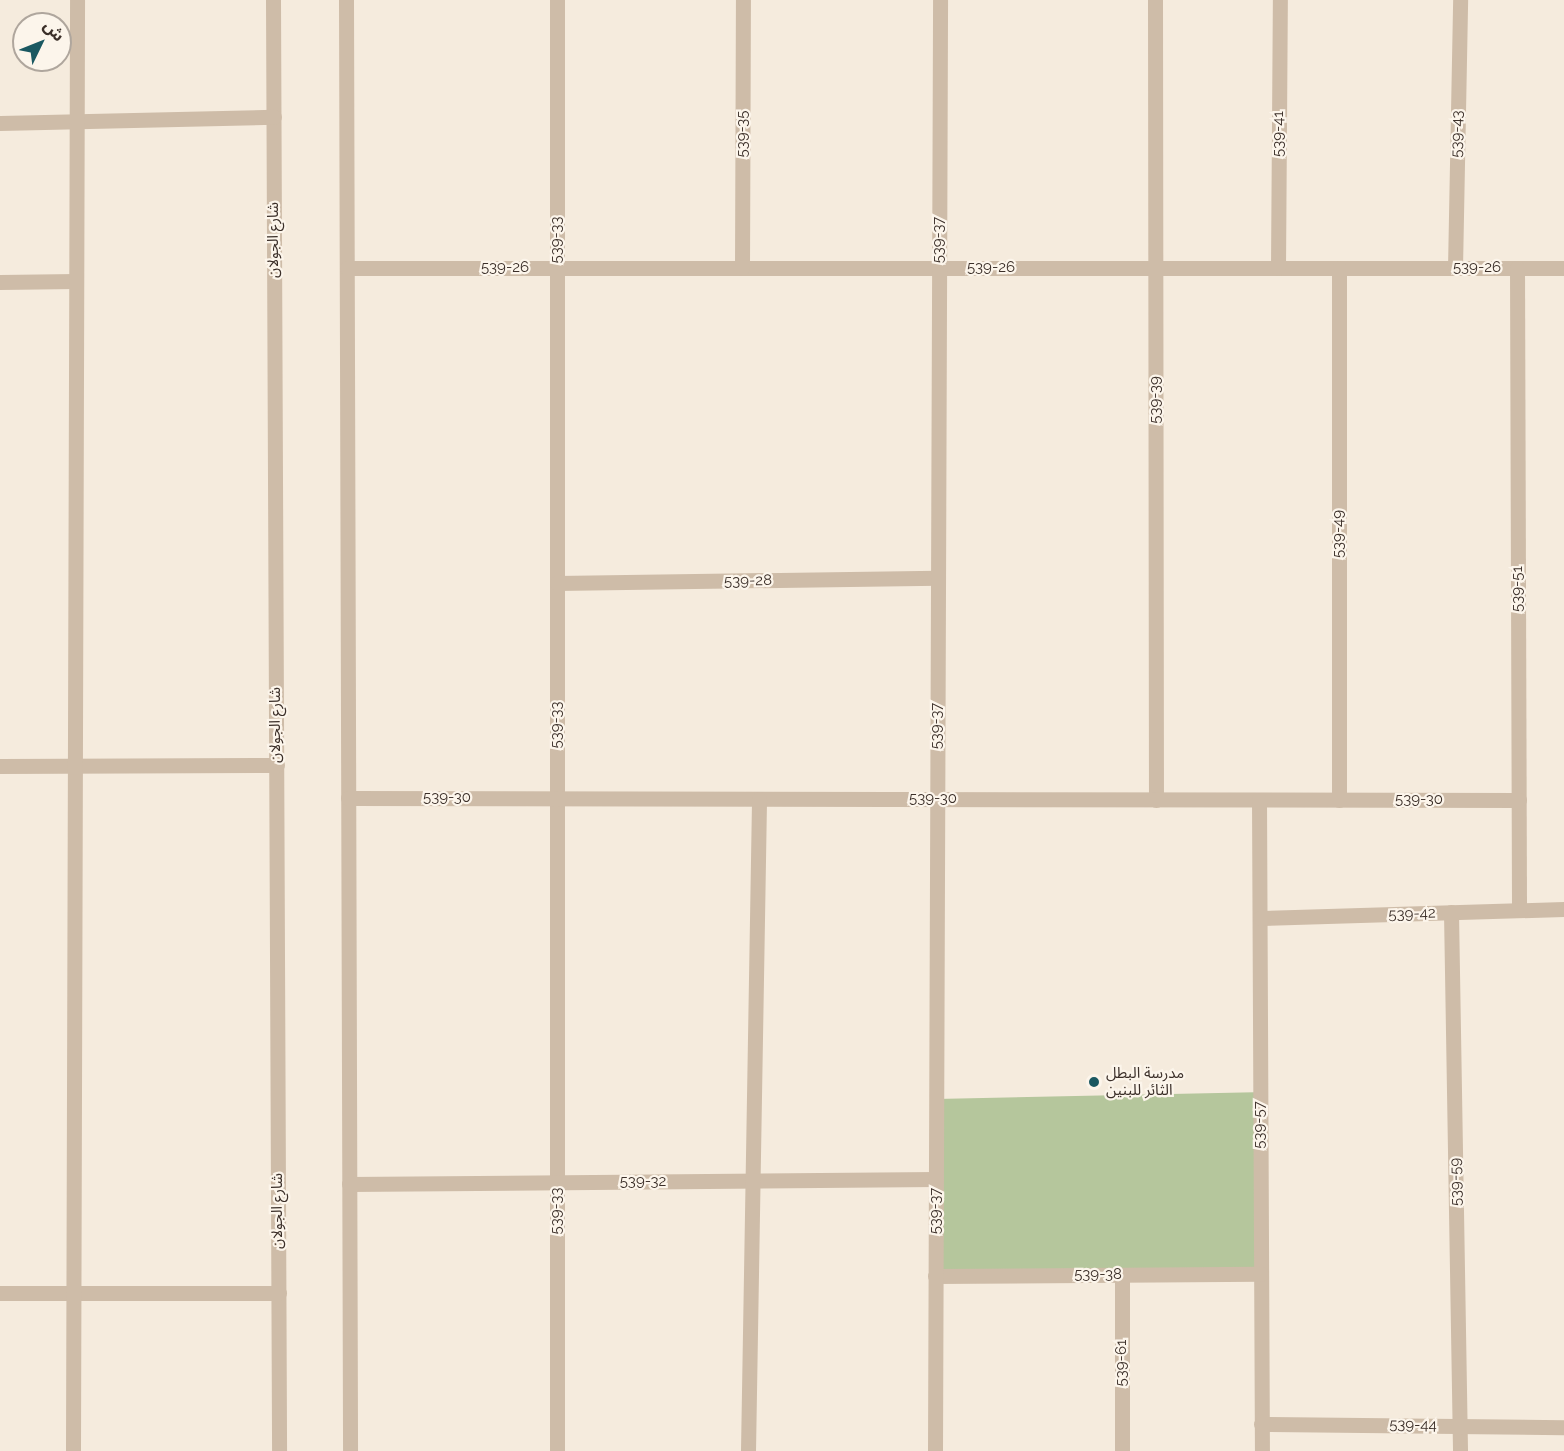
<!DOCTYPE html>
<html>
<head>
<meta charset="utf-8">
<style>
  body { margin:0 }
  #map { position:relative; width:1564px; height:1451px; overflow:hidden; background:#f5ebdd; font-family:Raleway,"Noto Sans Arabic",sans-serif }
  div>[style] { position:absolute }
  [style*='--x'] { left:calc(var(--x)*1px); top:calc(var(--y)*1px); width:calc(var(--w)*1px); rotate:calc(var(--a)*1deg) }
  .green>* { inset:0; background:#b5c69c }
  .minor>* { height:15px; margin:-7.5px; padding:0 7.5px; transform-origin:7.5px; border-radius:7.5px; background:#cebca8 }
  .dots>* { width:16px; height:16px; translate:-50% -50%; box-sizing:border-box; border:3px solid #fcf5eb; border-radius:50% }
  span { translate:-50% -50%; white-space:nowrap; text-align:center; line-height:1.15; -webkit-text-stroke:4.5px #fcf5eb; paint-order:stroke }
  .street-label { font-size:15px; color:#3b2f29 }
  .poi-label { font-size:15px; color:#3b2f29 }
  .left { translate:0 -50%; text-align:left }
  .north { position:absolute; left:12px; top:12px; width:60px; height:60px; box-sizing:border-box; background:#fcf5eb; border:2px solid #afa69d; border-radius:50%; rotate:47deg; font-size:16px; font-weight:700; line-height:24px; text-align:center; color:#3b2f29 }
  .north::after { content:''; display:block; margin:auto; width:21px; height:27px; background:#1a5861; clip-path:polygon(50% 0,100% 100%,50% 72%,0 100%) }
</style>
</head>
<body>
<div id="map">
  <div class="green">
    <div style="clip-path:polygon(1266px 1092px,1261px 1274px,935px 1276px,936px 1099px)"></div>
  </div>
  <div class="minor">
    <div style="--x:273;--y:0;--w:1451;--a:89.76"></div>
    <div style="--x:346;--y:0;--w:1451;--a:89.84"></div>
    <div style="--x:557;--y:0;--w:1451;--a:90"></div>
    <div style="--x:1155;--y:0;--w:800;--a:89.93"></div>
    <div style="--x:0;--y:123;--w:274;--a:-1.3"></div>
    <div style="--x:347;--y:268;--w:1217;--a:0"></div>
    <div style="--x:742;--y:268;--w:268;--a:-89.8"></div>
    <div style="--x:1278;--y:268;--w:268;--a:-89.6"></div>
    <div style="--x:1455;--y:268;--w:268;--a:-88.9"></div>
    <div style="--x:1517;--y:268;--w:642;--a:89.82"></div>
    <div style="--x:0;--y:282;--w:76;--a:-0.8"></div>
    <div style="--x:557;--y:583;--w:381;--a:-0.8"></div>
    <div style="--x:0;--y:766;--w:277;--a:-0.2"></div>
    <div style="--x:348;--y:798;--w:1171;--a:0.1"></div>
    <div style="--x:1259;--y:800;--w:651;--a:89.74"></div>
    <div style="--x:1339;--y:800;--w:532;--a:-90"></div>
    <div style="--x:1451;--y:912;--w:539;--a:89.04"></div>
    <div style="--x:1260;--y:918;--w:304;--a:-1.7"></div>
    <div style="--x:349;--y:1184;--w:587;--a:-0.49"></div>
    <div style="--x:935;--y:1276;--w:326;--a:-0.4"></div>
    <div style="--x:0;--y:1293;--w:279;--a:0"></div>
    <div style="--x:1261;--y:1424;--w:303;--a:0.6"></div>
    <div style="--x:73;--y:1451;--w:1451;--a:-89.84"></div>
    <div style="--x:748;--y:1451;--w:652;--a:-89.03"></div>
    <div style="--x:935;--y:1451;--w:1451;--a:-89.8"></div>
    <div style="--x:1122;--y:1451;--w:176;--a:-90"></div>
  </div>
  <div class="dots">
    <div style="left:1094px;top:1082px;background:#1a5861"></div>
  </div>
  <div class="street-label">
    <span style="left:743px;top:134px;rotate:-90deg">539-35</span>
    <span style="left:1279px;top:134px;rotate:-90deg">539-41</span>
    <span style="left:1457px;top:134px;rotate:-89deg">539-43</span>
    <span style="left:274px;top:240px;rotate:-90deg">شارع الجولان</span>
    <span style="left:557px;top:240px;rotate:-90deg">539-33</span>
    <span style="left:939px;top:240px;rotate:-90deg">539-37</span>
    <span style="left:505px;top:268px">539-26</span>
    <span style="left:991px;top:268px">539-26</span>
    <span style="left:1477px;top:268px">539-26</span>
    <span style="left:1156px;top:400px;rotate:-90deg">539-39</span>
    <span style="left:1339px;top:534px;rotate:-90deg">539-49</span>
    <span style="left:748px;top:581px;rotate:-1deg">539-28</span>
    <span style="left:1518px;top:589px;rotate:-90deg">539-51</span>
    <span style="left:276px;top:725px;rotate:-90deg">شارع الجولان</span>
    <span style="left:557px;top:725px;rotate:-90deg">539-33</span>
    <span style="left:937px;top:726px;rotate:-90deg">539-37</span>
    <span style="left:447px;top:798px">539-30</span>
    <span style="left:933px;top:799px">539-30</span>
    <span style="left:1419px;top:800px">539-30</span>
    <span style="left:1412px;top:914px;rotate:-2deg">539-42</span>
    <span style="left:1260px;top:1125px;rotate:-90deg">539-57</span>
    <span style="left:643px;top:1182px">539-32</span>
    <span style="left:1456px;top:1182px;rotate:-91deg">539-59</span>
    <span style="left:278px;top:1211px;rotate:-90deg">شارع الجولان</span>
    <span style="left:557px;top:1211px;rotate:-90deg">539-33</span>
    <span style="left:936px;top:1211px;rotate:-90deg">539-37</span>
    <span style="left:1098px;top:1275px">539-38</span>
    <span style="left:1122px;top:1363px;rotate:-90deg">539-61</span>
    <span style="left:1413px;top:1425px;rotate:1deg">539-44</span>
  </div>
  <div class="poi-label">
    <span class="left" style="left:1106px;top:1082px">مدرسة البطل<br>الثائر للبنين</span>
  </div>
  <div class="north">ش</div>
</div>
</body>
</html>
